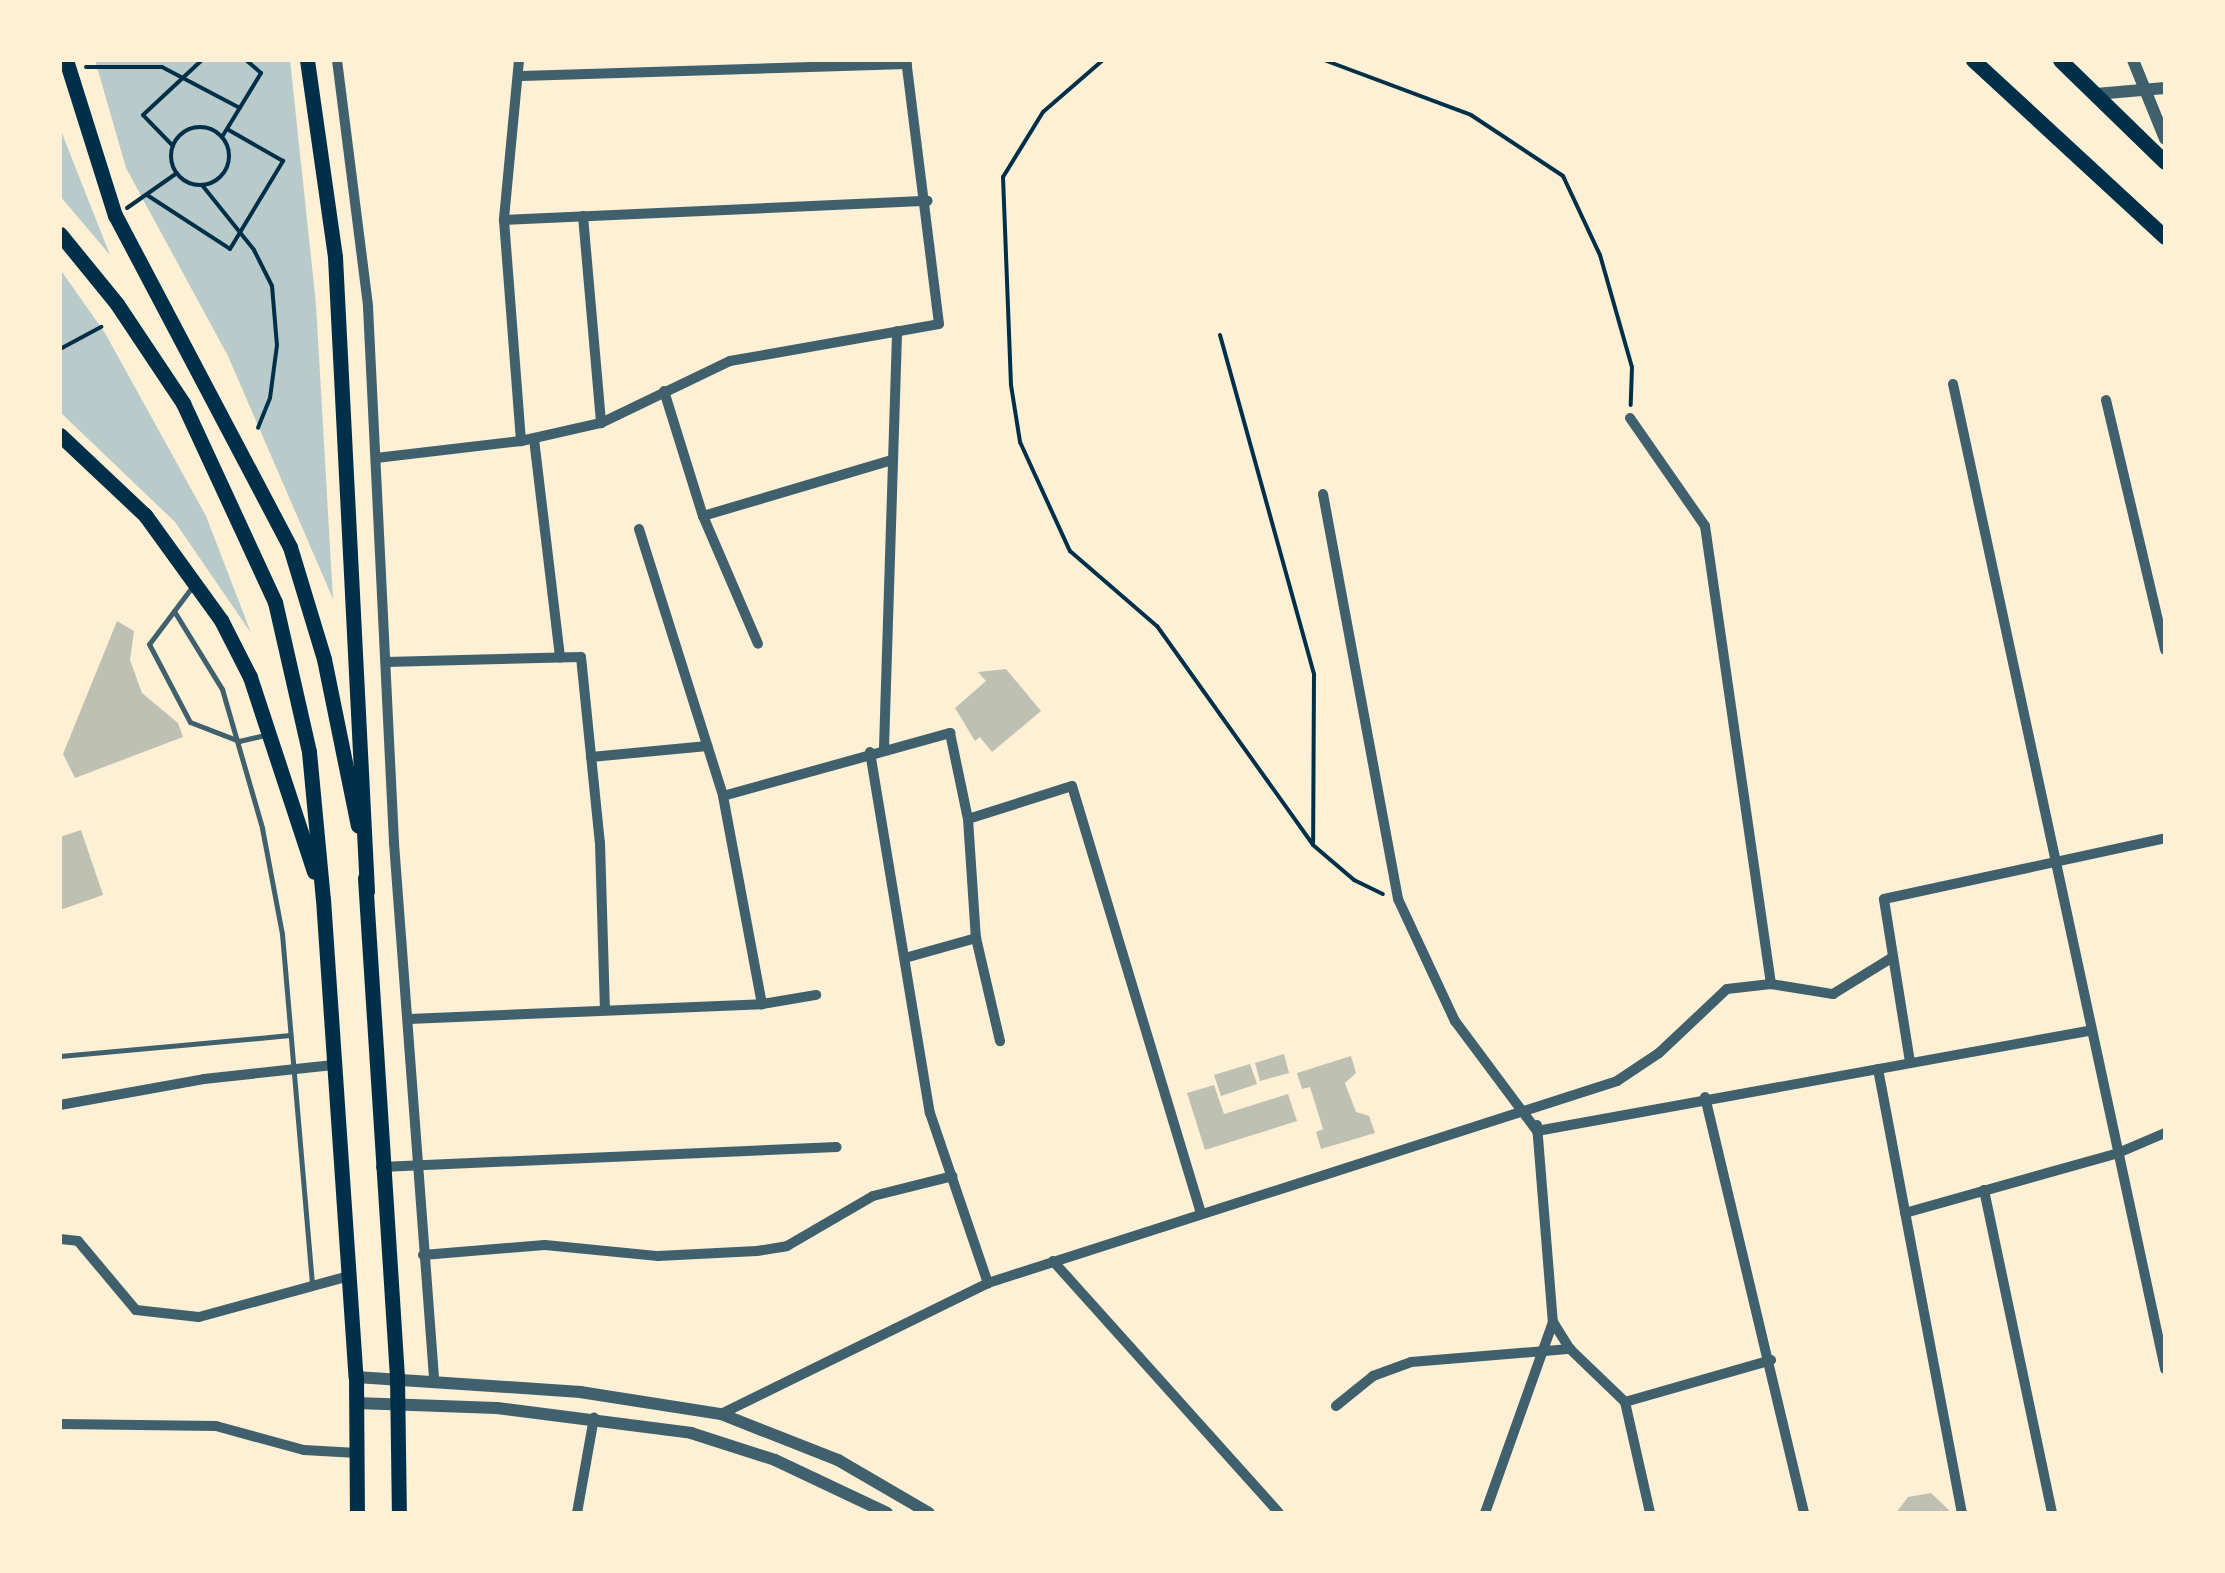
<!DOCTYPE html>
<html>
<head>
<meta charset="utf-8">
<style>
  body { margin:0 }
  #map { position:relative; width:2225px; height:1573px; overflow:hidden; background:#fdf0d5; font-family:Barlow,sans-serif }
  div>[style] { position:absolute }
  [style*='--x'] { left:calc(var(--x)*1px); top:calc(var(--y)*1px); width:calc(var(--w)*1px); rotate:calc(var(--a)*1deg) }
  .green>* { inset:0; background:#b9caca }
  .building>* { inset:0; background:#bec0b2 }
  .path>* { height:4px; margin:-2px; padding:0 2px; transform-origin:2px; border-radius:2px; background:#003049 }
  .path>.ring { margin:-2px; padding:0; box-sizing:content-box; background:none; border:4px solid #003049; border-radius:50% }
  .service>* { height:5px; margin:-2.5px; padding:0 2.5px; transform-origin:2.5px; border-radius:2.5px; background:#3f606c }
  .minor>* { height:10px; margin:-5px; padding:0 5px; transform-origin:5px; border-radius:5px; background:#3f606c }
  .tertiary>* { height:12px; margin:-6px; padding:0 6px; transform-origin:6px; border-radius:6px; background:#3f606c }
  .primary>* { height:15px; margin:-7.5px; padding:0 7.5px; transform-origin:7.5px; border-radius:7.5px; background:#003049 }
  .trunk>* { height:15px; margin:-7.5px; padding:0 7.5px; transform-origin:7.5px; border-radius:7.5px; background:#003049 }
  span { translate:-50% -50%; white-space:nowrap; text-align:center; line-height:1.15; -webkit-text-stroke:9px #fdf0d5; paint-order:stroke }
  .frame { position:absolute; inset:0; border:62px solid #fdf0d5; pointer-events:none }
</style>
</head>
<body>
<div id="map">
  <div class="green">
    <div style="clip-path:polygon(95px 60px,290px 60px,316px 304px,333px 599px,228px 356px,126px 168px)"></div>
    <div style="clip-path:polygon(60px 127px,65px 141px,110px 255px,60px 196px)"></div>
    <div style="clip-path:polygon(60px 269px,105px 333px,206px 516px,251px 633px,175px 522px,60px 412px)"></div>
  </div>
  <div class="building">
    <div style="clip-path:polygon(117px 621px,134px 631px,130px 660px,142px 693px,178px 723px,183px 737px,75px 778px,63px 754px)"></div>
    <div style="clip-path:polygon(1006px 669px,1041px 711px,992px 752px,980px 737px,975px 741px,955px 708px,986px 681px,978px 672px)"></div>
    <div style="clip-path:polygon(81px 830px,103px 895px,60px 910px,60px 837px)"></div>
    <div style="clip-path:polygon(1284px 1054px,1289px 1073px,1260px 1081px,1255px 1063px)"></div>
    <div style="clip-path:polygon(1351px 1056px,1356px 1073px,1345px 1083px,1356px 1112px,1369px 1116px,1375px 1133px,1321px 1149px,1316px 1132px,1323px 1129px,1310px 1087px,1302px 1089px,1297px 1073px)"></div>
    <div style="clip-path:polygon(1250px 1064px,1257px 1084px,1221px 1096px,1214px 1075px)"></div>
    <div style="clip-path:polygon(1214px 1085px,1224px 1114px,1288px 1094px,1297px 1121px,1205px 1150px,1187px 1093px)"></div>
    <div style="clip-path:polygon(1931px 1493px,1952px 1513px,1896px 1513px,1908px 1497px)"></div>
  </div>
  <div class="path">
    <div style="--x:1103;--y:60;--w:79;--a:139.1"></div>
    <div style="--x:1043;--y:112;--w:76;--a:121.6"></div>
    <div style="--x:1003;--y:177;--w:208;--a:87.8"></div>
    <div style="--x:1011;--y:385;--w:58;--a:81"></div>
    <div style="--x:1020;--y:442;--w:120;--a:65.4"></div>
    <div style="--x:1070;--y:551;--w:115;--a:40.8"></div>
    <div style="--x:1157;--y:626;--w:269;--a:54.5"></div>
    <div style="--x:1313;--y:845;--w:54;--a:40.5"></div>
    <div style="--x:1354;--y:880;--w:32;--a:26"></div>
    <div style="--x:1324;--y:60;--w:157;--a:20.5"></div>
    <div style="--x:1471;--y:115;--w:110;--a:33.5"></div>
    <div style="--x:1563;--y:176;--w:87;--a:64.9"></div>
    <div style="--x:1600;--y:255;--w:116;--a:74.1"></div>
    <div style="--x:1632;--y:367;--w:38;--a:92"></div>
    <div style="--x:86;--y:67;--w:76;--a:0"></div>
    <div style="--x:162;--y:67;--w:88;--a:27.7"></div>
    <div class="ring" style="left:171px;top:127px;width:54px;height:54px"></div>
    <div style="--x:222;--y:137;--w:75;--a:-58.6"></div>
    <div style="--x:261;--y:73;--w:20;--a:-139"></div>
    <div style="--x:173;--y:146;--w:43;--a:-134.1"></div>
    <div style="--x:143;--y:115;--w:81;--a:-43"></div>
    <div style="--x:202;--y:185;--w:83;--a:51.3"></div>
    <div style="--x:254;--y:250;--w:40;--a:63.4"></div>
    <div style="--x:272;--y:286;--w:59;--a:85.2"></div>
    <div style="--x:277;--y:345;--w:53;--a:97.5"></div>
    <div style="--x:270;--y:398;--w:32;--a:112"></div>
    <div style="--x:147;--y:195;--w:99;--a:33"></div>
    <div style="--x:230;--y:249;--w:103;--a:-58.9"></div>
    <div style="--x:283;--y:161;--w:64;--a:-150.3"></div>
    <div style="--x:127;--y:208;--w:61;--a:-35"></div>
    <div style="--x:1220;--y:335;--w:352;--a:74.5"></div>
    <div style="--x:1314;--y:674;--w:168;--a:90.3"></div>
    <div style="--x:60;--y:349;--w:47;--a:-28.2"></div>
  </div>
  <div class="service">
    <div style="--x:192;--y:587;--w:71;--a:127"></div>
    <div style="--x:149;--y:644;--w:88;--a:62.3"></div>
    <div style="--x:190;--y:722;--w:53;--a:21.2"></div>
    <div style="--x:239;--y:741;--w:28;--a:-13"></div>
    <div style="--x:174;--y:611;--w:92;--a:58.4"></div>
    <div style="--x:222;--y:689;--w:145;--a:73.9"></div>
    <div style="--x:262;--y:828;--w:108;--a:79.3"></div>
    <div style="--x:282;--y:934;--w:352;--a:85.1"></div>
    <div style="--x:60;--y:1056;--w:231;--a:-5.2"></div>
  </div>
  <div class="minor">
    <div style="--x:337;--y:60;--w:249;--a:82.8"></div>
    <div style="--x:368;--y:307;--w:537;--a:87.22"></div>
    <div style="--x:394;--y:843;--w:536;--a:85.72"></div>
    <div style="--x:519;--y:60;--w:161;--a:95.4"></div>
    <div style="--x:504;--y:220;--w:222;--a:85.6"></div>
    <div style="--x:522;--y:76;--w:385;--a:-1.8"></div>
    <div style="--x:583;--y:216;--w:208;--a:85"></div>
    <div style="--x:504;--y:220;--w:424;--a:-2.6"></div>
    <div style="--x:1953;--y:384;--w:1008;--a:77.85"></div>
    <div style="--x:664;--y:391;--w:131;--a:72.7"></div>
    <div style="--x:703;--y:516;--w:139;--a:66.7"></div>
    <div style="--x:2106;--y:400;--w:257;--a:76.7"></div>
    <div style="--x:1630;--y:418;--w:131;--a:55.2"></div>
    <div style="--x:1705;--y:526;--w:463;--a:81.8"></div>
    <div style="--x:534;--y:439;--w:220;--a:83.2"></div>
    <div style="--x:376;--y:458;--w:146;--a:-6.7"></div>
    <div style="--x:521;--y:441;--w:82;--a:-12.7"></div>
    <div style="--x:601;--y:423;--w:143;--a:-25.7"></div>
    <div style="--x:730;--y:361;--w:212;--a:-10"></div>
    <div style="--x:939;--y:324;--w:266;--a:-97.1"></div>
    <div style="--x:1323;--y:494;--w:412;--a:79.5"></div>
    <div style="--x:1398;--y:899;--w:135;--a:65"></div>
    <div style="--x:1455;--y:1021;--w:137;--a:53.3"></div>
    <div style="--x:1537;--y:1131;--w:560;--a:-10.29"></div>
    <div style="--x:703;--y:516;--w:194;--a:-16.5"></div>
    <div style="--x:639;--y:529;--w:280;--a:72.5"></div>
    <div style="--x:723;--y:796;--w:212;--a:79.4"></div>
    <div style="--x:386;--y:662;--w:195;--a:-1.5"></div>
    <div style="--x:581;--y:657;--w:187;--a:84.2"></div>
    <div style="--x:600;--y:843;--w:165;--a:88.3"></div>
    <div style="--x:884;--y:748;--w:417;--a:-88.2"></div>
    <div style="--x:870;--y:752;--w:366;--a:80.6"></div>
    <div style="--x:930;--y:1113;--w:180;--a:71.2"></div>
    <div style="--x:591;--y:757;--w:117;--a:-5.4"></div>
    <div style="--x:723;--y:796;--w:236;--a:-15.5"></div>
    <div style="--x:950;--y:733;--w:88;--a:78.2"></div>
    <div style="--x:968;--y:819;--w:119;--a:86.2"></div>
    <div style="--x:976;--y:938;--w:106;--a:76.9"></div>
    <div style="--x:968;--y:819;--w:109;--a:-17.6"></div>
    <div style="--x:1072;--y:786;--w:445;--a:73.2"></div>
    <div style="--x:905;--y:958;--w:74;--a:-15.7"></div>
    <div style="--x:409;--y:1019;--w:353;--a:-2.4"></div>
    <div style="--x:762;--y:1004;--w:55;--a:-9.5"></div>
    <div style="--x:1910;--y:1062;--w:165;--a:-99.1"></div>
    <div style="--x:1884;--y:899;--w:288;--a:-12.2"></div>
    <div style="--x:1878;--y:1069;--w:452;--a:79.3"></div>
    <div style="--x:1705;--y:1097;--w:428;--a:76.6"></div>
    <div style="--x:60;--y:1105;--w:146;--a:-10.2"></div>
    <div style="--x:204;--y:1079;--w:130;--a:-6.2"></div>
    <div style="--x:1537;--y:1125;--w:198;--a:85.4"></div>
    <div style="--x:1553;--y:1322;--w:32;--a:58"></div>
    <div style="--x:1570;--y:1349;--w:76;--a:43.9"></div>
    <div style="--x:1625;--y:1402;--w:114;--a:77.3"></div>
    <div style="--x:381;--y:1167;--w:456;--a:-2.5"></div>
    <div style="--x:1984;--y:1190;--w:330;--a:78.1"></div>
    <div style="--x:1905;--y:1213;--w:221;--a:-15.7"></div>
    <div style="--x:2118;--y:1153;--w:51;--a:-23.1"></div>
    <div style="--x:60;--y:1239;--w:18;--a:6"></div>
    <div style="--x:78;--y:1241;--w:90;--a:50"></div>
    <div style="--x:136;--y:1310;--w:63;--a:6.3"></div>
    <div style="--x:199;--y:1317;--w:156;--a:-15.3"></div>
    <div style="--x:423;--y:1255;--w:122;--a:-4.7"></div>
    <div style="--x:545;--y:1245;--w:114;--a:5.6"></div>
    <div style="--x:658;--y:1256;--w:99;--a:-2.9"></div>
    <div style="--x:757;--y:1251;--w:30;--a:-9"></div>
    <div style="--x:787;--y:1246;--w:99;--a:-30.2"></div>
    <div style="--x:873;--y:1196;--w:82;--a:-14"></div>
    <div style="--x:1053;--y:1261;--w:338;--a:48.1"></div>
    <div style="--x:1625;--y:1402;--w:152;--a:-16"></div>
    <div style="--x:1336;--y:1406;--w:48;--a:-39"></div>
    <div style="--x:1373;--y:1376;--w:40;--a:-20.2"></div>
    <div style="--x:1411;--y:1362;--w:160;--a:-4.7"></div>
    <div style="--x:721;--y:1414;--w:297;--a:-26.1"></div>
    <div style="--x:988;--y:1283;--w:661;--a:-17.8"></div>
    <div style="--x:1617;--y:1081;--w:50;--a:-33.7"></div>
    <div style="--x:1659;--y:1053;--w:93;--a:-43.3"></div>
    <div style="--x:1727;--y:989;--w:44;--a:-6.5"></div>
    <div style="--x:1771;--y:984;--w:63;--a:9.2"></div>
    <div style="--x:1833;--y:994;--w:70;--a:-31.7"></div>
    <div style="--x:60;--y:1424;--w:156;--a:0.7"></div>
    <div style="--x:216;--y:1426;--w:91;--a:15.3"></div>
    <div style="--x:304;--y:1450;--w:53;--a:3.2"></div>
    <div style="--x:577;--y:1513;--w:97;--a:-79.9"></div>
    <div style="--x:1485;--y:1513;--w:203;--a:-70.4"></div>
  </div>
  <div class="tertiary">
    <div style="--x:2133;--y:60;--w:85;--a:67.9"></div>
    <div style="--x:2096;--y:94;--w:69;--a:-5"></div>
    <div style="--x:356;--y:1377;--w:225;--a:3.8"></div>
    <div style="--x:580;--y:1392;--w:143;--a:8.9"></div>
    <div style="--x:721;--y:1414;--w:126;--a:21.5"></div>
    <div style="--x:838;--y:1460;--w:105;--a:30.2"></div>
    <div style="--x:356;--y:1403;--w:141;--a:2"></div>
    <div style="--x:497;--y:1408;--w:196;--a:7.3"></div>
    <div style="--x:691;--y:1433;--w:88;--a:17.8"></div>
    <div style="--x:775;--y:1460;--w:124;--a:25.3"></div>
  </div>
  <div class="primary">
    <div style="--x:66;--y:60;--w:163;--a:72.5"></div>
    <div style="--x:115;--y:215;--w:375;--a:62.2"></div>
    <div style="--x:290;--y:547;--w:117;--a:73.1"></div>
    <div style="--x:324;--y:659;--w:170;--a:78.5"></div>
    <div style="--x:60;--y:234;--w:90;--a:50.8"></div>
    <div style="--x:117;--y:304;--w:119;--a:56.3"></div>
    <div style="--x:183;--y:403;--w:219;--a:65.2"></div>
    <div style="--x:275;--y:602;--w:154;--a:77.2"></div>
    <div style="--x:309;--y:752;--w:148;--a:84.6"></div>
    <div style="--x:323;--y:899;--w:479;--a:86.1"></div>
    <div style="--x:356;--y:1377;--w:136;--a:89.6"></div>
    <div style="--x:60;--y:435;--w:117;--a:43.3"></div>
    <div style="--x:145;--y:515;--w:130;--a:54.1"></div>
    <div style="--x:221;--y:620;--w:64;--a:63"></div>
    <div style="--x:250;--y:677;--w:205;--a:71.8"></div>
    <div style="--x:365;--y:878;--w:500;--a:86.33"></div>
    <div style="--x:397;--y:1377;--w:136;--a:89.2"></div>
  </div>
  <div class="trunk">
    <div style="--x:307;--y:60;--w:199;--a:81.9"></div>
    <div style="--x:335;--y:257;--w:635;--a:87.11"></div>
    <div style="--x:1973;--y:60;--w:261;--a:42.7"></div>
    <div style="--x:2060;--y:60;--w:146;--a:44.2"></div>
  </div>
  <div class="frame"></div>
</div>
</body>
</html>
